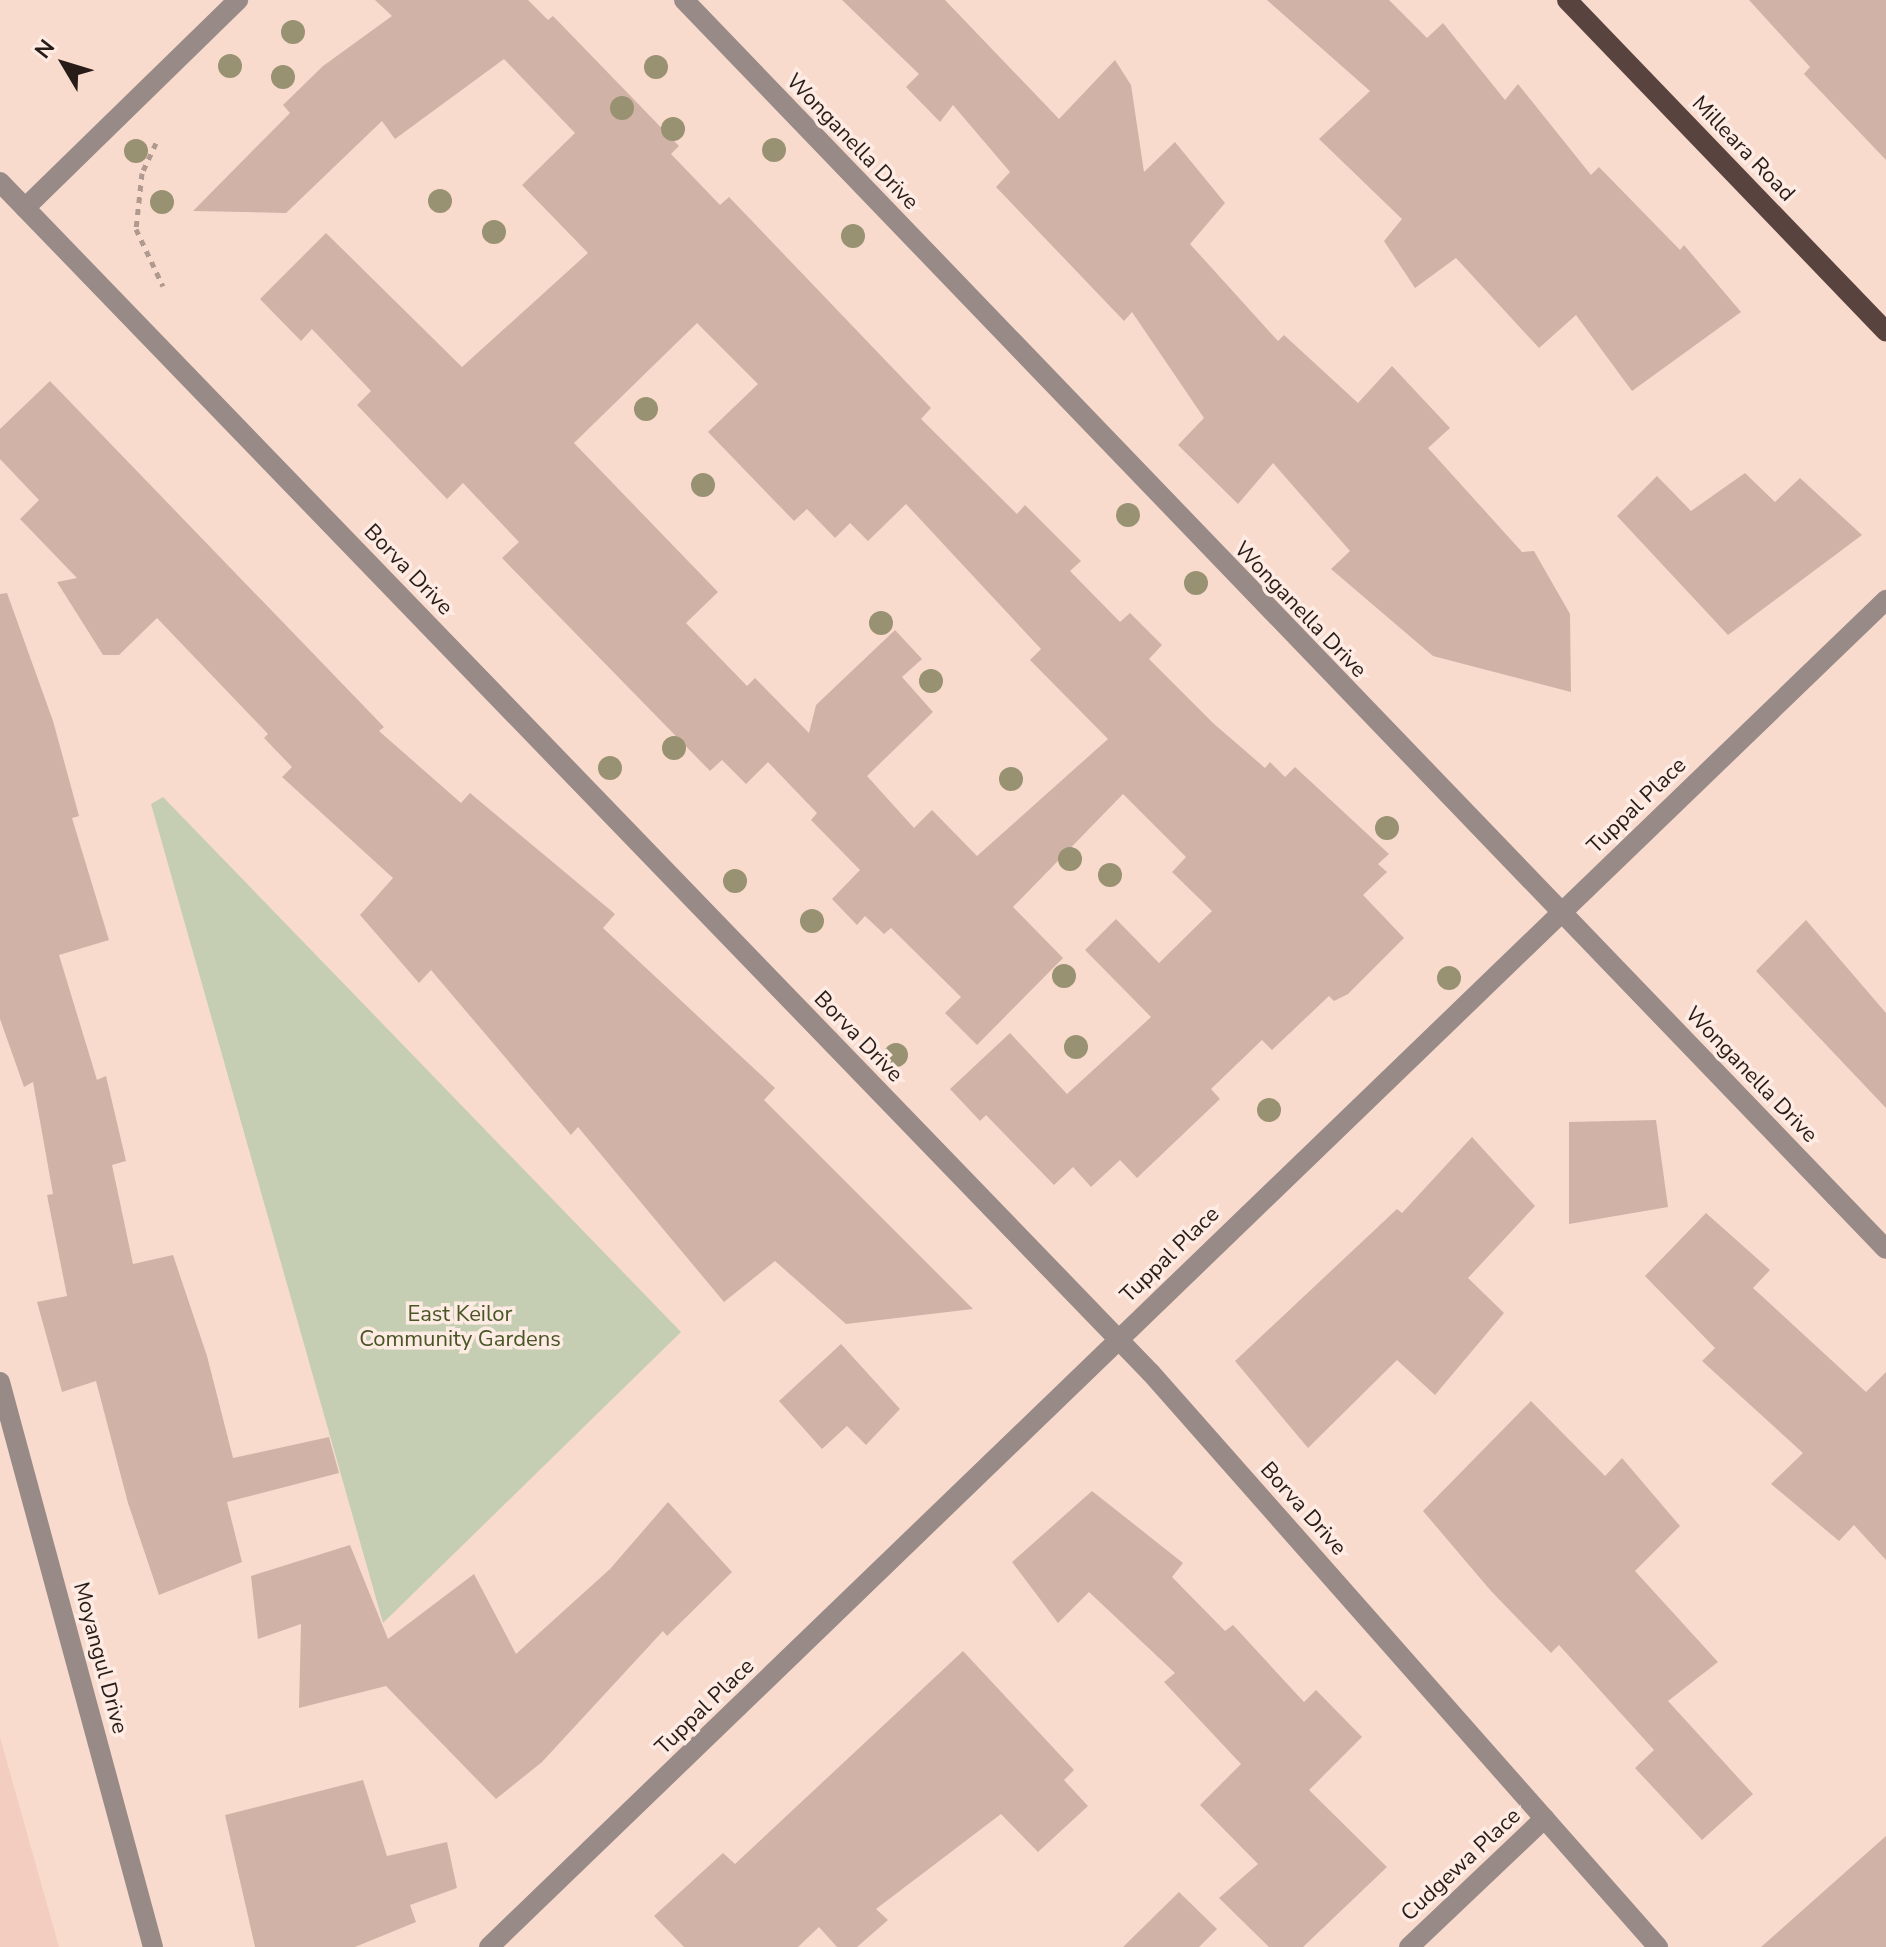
<!DOCTYPE html>
<html>
<head>
<meta charset="utf-8">
<style>
  body { margin:0 }
  #map { position:relative; width:1886px; height:1947px; overflow:hidden; background:#f9dbce; font-family:"Nunito Sans",sans-serif }
  div>[style] { position:absolute }
  [style*='--x'] { left:calc(var(--x)*1px); top:calc(var(--y)*1px); width:calc(var(--w)*1px); rotate:calc(var(--a)*1deg) }
  .built>* { inset:0; background:#f3cdbf }
  .green>* { inset:0; background:#c5ceb3 }
  .building>* { inset:0; background:#d0b2a7 }
  .path>* { height:5px; margin-top:-2.5px; transform-origin:0; background:repeating-linear-gradient(90deg,#b0998f 0 6px,transparent 0 12px) }
  .minor>* { height:20px; margin:-10px; padding:0 10px; transform-origin:10px; border-radius:10px; background:#988a87 }
  .major>* { height:20px; margin:-10px; padding:0 10px; transform-origin:10px; border-radius:10px; background:#59433f }
  .trees>* { width:24px; height:24px; margin:-12px; border-radius:50%; background:#989272 }
  span { translate:-50% -50%; white-space:nowrap; text-align:center; line-height:1.15; -webkit-text-stroke:7px #feebe3; paint-order:stroke }
  .street-label { font-size:22px; color:#271c17 }
  .park-label { font-size:22px; color:#485626 }
  .north { position:absolute; left:24px; top:24px; width:80px; height:80px; -webkit-text-stroke:6px #feebe3; paint-order:stroke; rotate:308deg; font-size:22px; font-weight:700; line-height:32px; text-align:center; color:#271c17 }
  .north::after { content:''; display:block; margin:auto; width:28px; height:36px; background:#271c17; clip-path:polygon(50% 0,100% 100%,50% 72%,0 100%) }
</style>
</head>
<body>
<div id="map">
  <div class="built">
    <div style="clip-path:polygon(0 1737px,59px 1947px,0 1947px)"></div>
  </div>
  <div class="green">
    <div style="clip-path:polygon(163px 797px,681px 1332px,383px 1623px,151px 804px)"></div>
  </div>
  <div class="building">
    <div style="clip-path:polygon(evenodd,375px 0,528px 0,548px 20px,553px 16px,679px 146px,671px 154px,720px 205px,729px 197px,931px 408px,921px 419px,1017px 514px,1025px 505px,1081px 561px,1070px 571px,1120px 622px,1130px 613px,1162px 645px,1149px 659px,1213px 723px,1265px 768px,1270px 762px,1285px 777px,1295px 767px,1389px 854px,1378px 864px,1387px 872px,1363px 895px,1404px 938px,1348px 994px,1334px 1001px,1329px 996px,1272px 1050px,1262px 1040px,1211px 1089px,1220px 1099px,1137px 1178px,1120px 1160px,1091px 1187px,1073px 1167px,1054px 1185px,986px 1115px,980px 1121px,950px 1089px,1010px 1033px,1067px 1094px,1151px 1017px,1085px 950px,1116px 919px,1159px 963px,1212px 911px,1172px 872px,1186px 857px,1123px 794px,1013px 907px,1063px 958px,977px 1045px,945px 1013px,961px 997px,891px 928px,884px 934px,865px 916px,857px 925px,832px 899px,860px 870px,811px 820px,817px 813px,768px 762px,746px 784px,722px 760px,710px 771px,502px 558px,519px 542px,463px 483px,447px 499px,357px 405px,371px 391px,312px 329px,301px 341px,260px 299px,326px 233px,462px 367px,588px 253px,522px 185px,575px 133px,504px 59px,395px 139px,382px 121px,286px 213px,193px 211px,290px 113px,283px 105px,323px 66px,392px 16px,375px 0,697px 323px,758px 384px,708px 432px,794px 521px,807px 509px,835px 538px,850px 523px,868px 541px,906px 504px,1041px 649px,1030px 660px,1108px 739px,977px 856px,932px 810px,914px 828px,867px 776px,933px 712px,902px 677px,922px 659px,895px 630px,816px 705px,809px 733px,755px 678px,747px 686px,686px 623px,718px 592px,574px 443px,697px 323px)"></div>
    <div style="clip-path:polygon(842px 0,945px 0,1059px 119px,1115px 60px,1131px 85px,1144px 172px,1175px 142px,1225px 203px,1190px 244px,1278px 341px,1284px 335px,1358px 403px,1392px 366px,1450px 428px,1428px 448px,1522px 552px,1534px 551px,1570px 614px,1571px 692px,1433px 656px,1331px 569px,1350px 551px,1273px 463px,1238px 504px,1178px 445px,1204px 418px,1132px 312px,1124px 321px,996px 187px,1010px 172px,953px 105px,940px 122px,906px 87px,919px 74px)"></div>
    <div style="clip-path:polygon(1267px 0,1389px 0,1427px 38px,1443px 23px,1505px 100px,1518px 84px,1591px 175px,1599px 167px,1680px 250px,1684px 245px,1741px 312px,1632px 391px,1576px 315px,1539px 348px,1456px 258px,1415px 288px,1384px 241px,1402px 219px,1319px 139px,1370px 91px)"></div>
    <div style="clip-path:polygon(1749px 0,1886px 0,1886px 160px,1804px 74px,1810px 67px)"></div>
    <div style="clip-path:polygon(50px 381px,384px 727px,379px 731px,461px 803px,470px 793px,615px 914px,603px 928px,775px 1088px,764px 1100px,973px 1309px,846px 1324px,775px 1261px,724px 1302px,578px 1127px,571px 1135px,431px 970px,419px 983px,360px 915px,393px 878px,282px 777px,292px 767px,264px 738px,268px 734px,157px 618px,119px 655px,103px 655px,57px 582px,77px 578px,20px 519px,39px 500px,0 459px,0 429px)"></div>
    <div style="clip-path:polygon(1745px 473px,1775px 502px,1800px 478px,1862px 535px,1728px 635px,1617px 516px,1657px 476px,1691px 511px)"></div>
    <div style="clip-path:polygon(7px 593px,53px 721px,79px 816px,72px 818px,109px 940px,59px 955px,97px 1080px,106px 1076px,126px 1161px,112px 1165px,133px 1264px,173px 1255px,207px 1356px,233px 1458px,329px 1437px,339px 1473px,227px 1502px,242px 1562px,159px 1595px,128px 1503px,96px 1381px,62px 1392px,37px 1302px,67px 1296px,47px 1195px,53px 1194px,33px 1082px,24px 1087px,0 1019px,0 594px)"></div>
    <div style="clip-path:polygon(1806px 920px,1886px 1013px,1886px 1108px,1756px 971px)"></div>
    <div style="clip-path:polygon(1656px 1120px,1668px 1207px,1569px 1224px,1569px 1122px)"></div>
    <div style="clip-path:polygon(1472px 1137px,1535px 1206px,1468px 1278px,1504px 1313px,1435px 1395px,1397px 1360px,1308px 1448px,1235px 1361px,1397px 1209px,1402px 1213px)"></div>
    <div style="clip-path:polygon(1706px 1213px,1770px 1270px,1753px 1288px,1866px 1392px,1886px 1372px,1886px 1560px,1854px 1525px,1839px 1541px,1771px 1484px,1803px 1453px,1702px 1361px,1715px 1348px,1645px 1276px)"></div>
    <div style="clip-path:polygon(841px 1344px,900px 1409px,866px 1445px,847px 1426px,822px 1449px,779px 1401px)"></div>
    <div style="clip-path:polygon(1531px 1401px,1605px 1476px,1622px 1458px,1680px 1526px,1635px 1571px,1718px 1662px,1668px 1701px,1753px 1794px,1702px 1840px,1635px 1768px,1654px 1750px,1559px 1645px,1551px 1653px,1491px 1591px,1423px 1511px)"></div>
    <div style="clip-path:polygon(1092px 1491px,1183px 1563px,1172px 1577px,1225px 1631px,1233px 1625px,1304px 1702px,1316px 1690px,1362px 1737px,1309px 1790px,1387px 1867px,1303px 1947px,1269px 1947px,1219px 1898px,1258px 1864px,1200px 1805px,1241px 1764px,1164px 1682px,1175px 1673px,1089px 1592px,1058px 1623px,1012px 1562px)"></div>
    <div style="clip-path:polygon(668px 1502px,732px 1572px,667px 1636px,663px 1631px,542px 1762px,496px 1799px,386px 1686px,299px 1708px,301px 1624px,258px 1639px,251px 1576px,350px 1545px,388px 1639px,474px 1574px,516px 1654px,610px 1569px)"></div>
    <div style="clip-path:polygon(963px 1651px,1074px 1770px,1064px 1780px,1088px 1806px,1038px 1852px,1001px 1814px,876px 1909px,888px 1920px,857px 1947px,837px 1947px,819px 1927px,798px 1947px,684px 1947px,654px 1916px,723px 1853px,735px 1864px)"></div>
    <div style="clip-path:polygon(363px 1780px,387px 1856px,447px 1842px,457px 1888px,410px 1905px,416px 1922px,355px 1947px,255px 1947px,225px 1815px)"></div>
    <div style="clip-path:polygon(1886px 1836px,1886px 1947px,1761px 1947px)"></div>
    <div style="clip-path:polygon(1179px 1892px,1217px 1929px,1199px 1947px,1123px 1947px)"></div>
  </div>
  <div class="path">
    <div style="--x:156;--y:143;--w:33;--a:115"></div>
    <div style="--x:142;--y:173;--w:56;--a:96.1"></div>
    <div style="--x:136;--y:229;--w:63;--a:64.7"></div>
  </div>
  <div class="minor">
    <div style="--x:684;--y:0;--w:1733;--a:46.1"></div>
    <div style="--x:0;--y:182;--w:1656;--a:45.98"></div>
    <div style="--x:1151;--y:1373;--w:766;--a:48.55"></div>
    <div style="--x:25;--y:208;--w:298;--a:-44.3"></div>
    <div style="--x:0;--y:1382;--w:585;--a:74.85"></div>
    <div style="--x:489;--y:1947;--w:1941;--a:-43.96"></div>
    <div style="--x:1409;--y:1947;--w:187;--a:-43.5"></div>
  </div>
  <div class="major">
    <div style="--x:1567;--y:0;--w:460;--a:46.1"></div>
  </div>
  <div class="trees">
    <div style="left:293px;top:32px"></div>
    <div style="left:230px;top:66px"></div>
    <div style="left:656px;top:67px"></div>
    <div style="left:283px;top:77px"></div>
    <div style="left:622px;top:108px"></div>
    <div style="left:673px;top:129px"></div>
    <div style="left:774px;top:150px"></div>
    <div style="left:136px;top:151px"></div>
    <div style="left:440px;top:201px"></div>
    <div style="left:162px;top:202px"></div>
    <div style="left:494px;top:232px"></div>
    <div style="left:853px;top:236px"></div>
    <div style="left:646px;top:409px"></div>
    <div style="left:703px;top:485px"></div>
    <div style="left:1128px;top:515px"></div>
    <div style="left:1196px;top:583px"></div>
    <div style="left:881px;top:623px"></div>
    <div style="left:931px;top:681px"></div>
    <div style="left:674px;top:748px"></div>
    <div style="left:610px;top:768px"></div>
    <div style="left:1011px;top:779px"></div>
    <div style="left:1387px;top:828px"></div>
    <div style="left:1070px;top:859px"></div>
    <div style="left:1110px;top:875px"></div>
    <div style="left:735px;top:881px"></div>
    <div style="left:812px;top:921px"></div>
    <div style="left:1064px;top:976px"></div>
    <div style="left:1449px;top:978px"></div>
    <div style="left:1076px;top:1047px"></div>
    <div style="left:896px;top:1055px"></div>
    <div style="left:1269px;top:1110px"></div>
  </div>
  <div class="street-label">
    <span style="left:852px;top:142px;rotate:46deg">Wonganella Drive</span>
    <span style="left:1743px;top:149px;rotate:46deg">Milleara Road</span>
    <span style="left:408px;top:570px;rotate:46deg">Borva Drive</span>
    <span style="left:1300px;top:610px;rotate:46deg">Wonganella Drive</span>
    <span style="left:1637px;top:806px;rotate:-44deg">Tuppal Place</span>
    <span style="left:858px;top:1037px;rotate:46deg">Borva Drive</span>
    <span style="left:1751px;top:1075px;rotate:46deg">Wonganella Drive</span>
    <span style="left:1170px;top:1255px;rotate:-44deg">Tuppal Place</span>
    <span style="left:1303px;top:1509px;rotate:48deg">Borva Drive</span>
    <span style="left:100px;top:1658px;rotate:75deg">Moyangul Drive</span>
    <span style="left:705px;top:1707px;rotate:-44deg">Tuppal Place</span>
    <span style="left:1461px;top:1865px;rotate:-43deg">Cudgewa Place</span>
  </div>
  <div class="park-label">
    <span style="left:460px;top:1327px">East Keilor<br>Community Gardens</span>
  </div>
  <div class="north">N</div>
</div>
</body>
</html>
